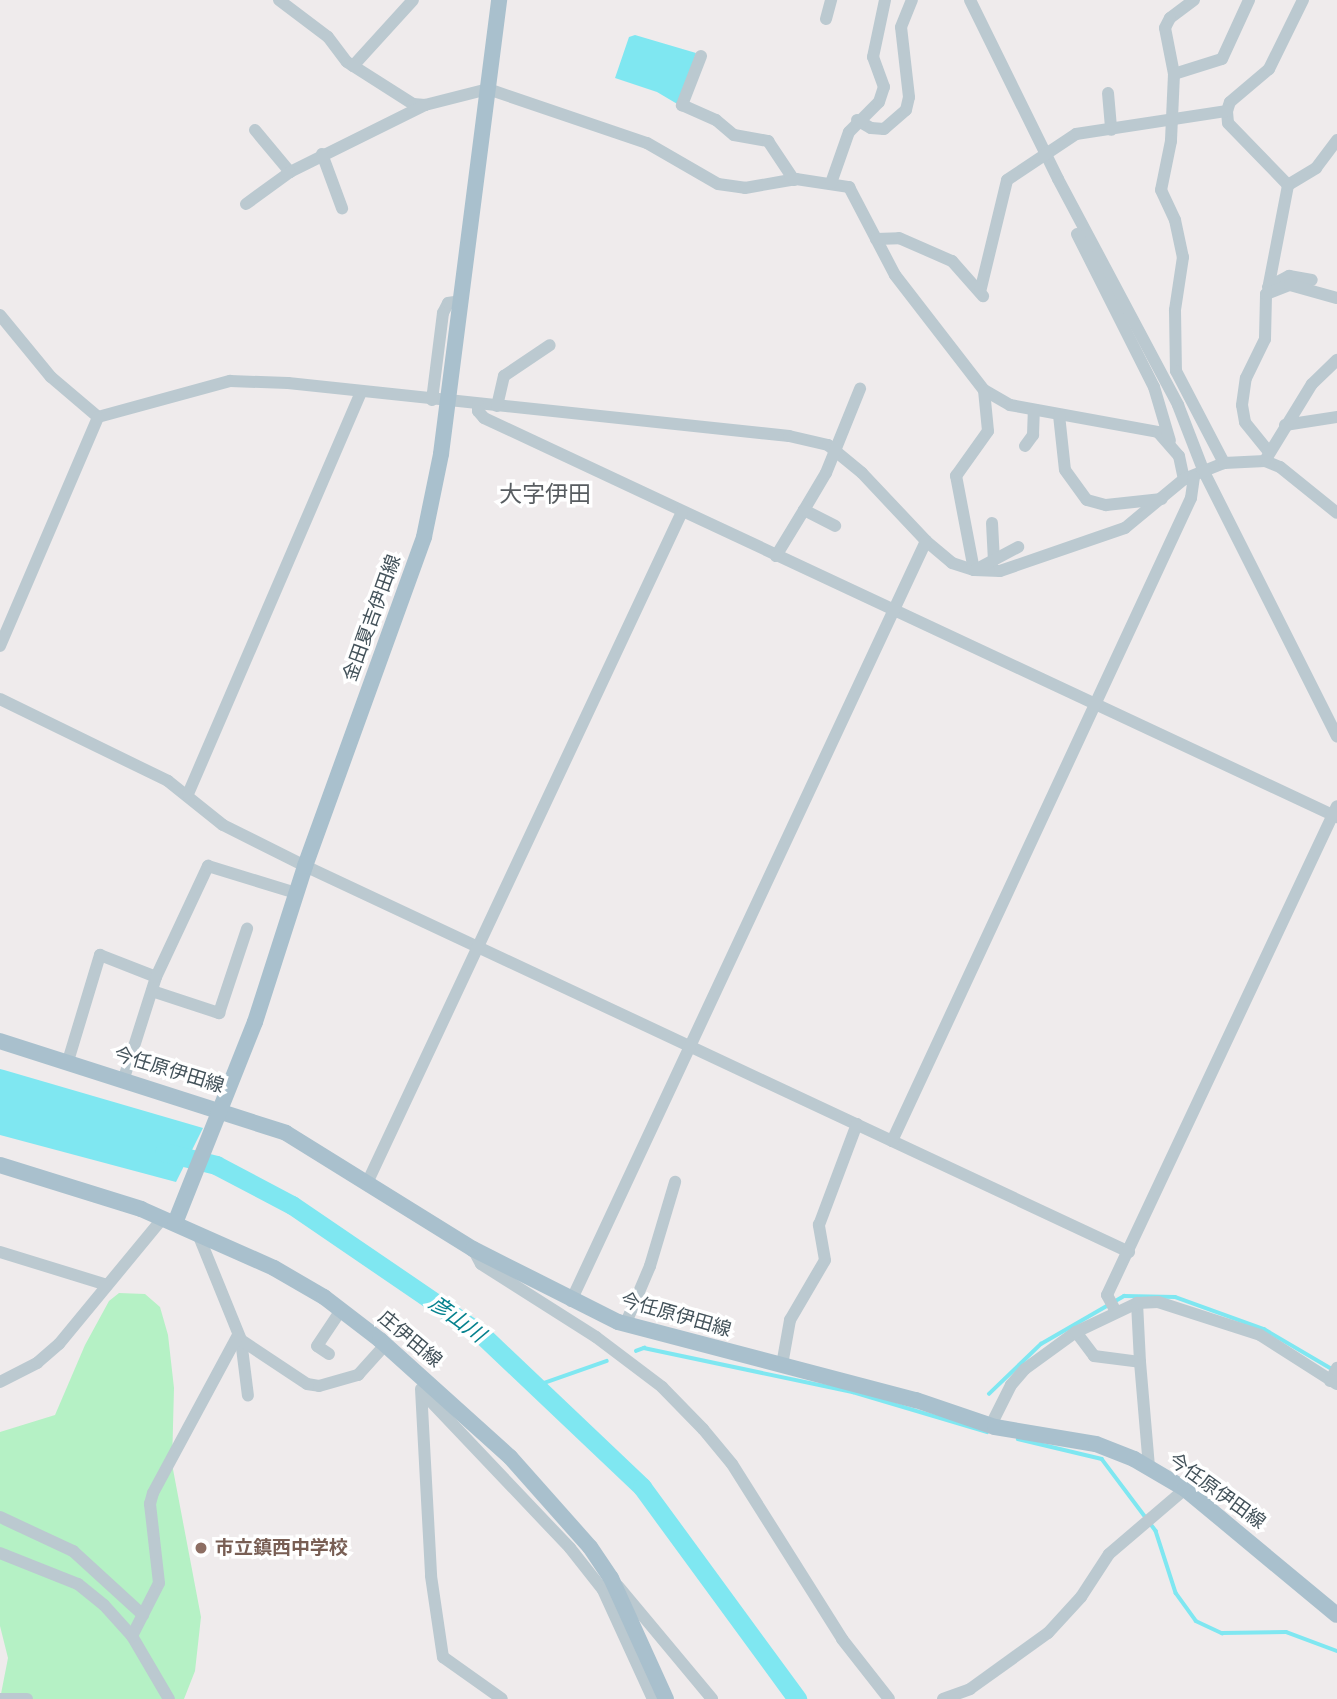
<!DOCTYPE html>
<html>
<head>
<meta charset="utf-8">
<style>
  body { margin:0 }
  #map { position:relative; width:1337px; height:1699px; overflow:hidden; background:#efebec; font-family:"DM Sans","Noto Sans JP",sans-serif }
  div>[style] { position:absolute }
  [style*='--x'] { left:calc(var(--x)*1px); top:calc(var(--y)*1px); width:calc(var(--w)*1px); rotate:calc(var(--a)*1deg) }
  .green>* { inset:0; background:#b5f1c5 }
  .water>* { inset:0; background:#7fe7f1 }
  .stream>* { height:3.5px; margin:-1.75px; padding:0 1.75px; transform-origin:1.75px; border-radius:1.75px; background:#7fe7f1 }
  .river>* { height:19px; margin:-9.5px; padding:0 9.5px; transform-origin:9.5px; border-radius:9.5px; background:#7fe7f1 }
  .minor>* { height:12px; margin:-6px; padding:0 6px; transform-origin:6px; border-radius:6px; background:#bbc9d0 }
  .major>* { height:16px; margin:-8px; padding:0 8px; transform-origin:8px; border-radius:8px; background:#a9c0cd }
  .dots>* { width:19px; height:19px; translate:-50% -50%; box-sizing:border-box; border:4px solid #fff; border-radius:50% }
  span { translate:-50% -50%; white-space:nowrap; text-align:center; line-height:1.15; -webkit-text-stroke:7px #fff; paint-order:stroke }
  .street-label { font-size:19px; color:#43525a }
  .education-label { font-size:19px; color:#785e54; font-weight:700 }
  .left { translate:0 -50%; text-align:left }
  .water-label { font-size:21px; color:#06828e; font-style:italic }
  .quarter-label { font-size:23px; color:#585d61 }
</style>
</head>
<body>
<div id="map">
  <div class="green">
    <div style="clip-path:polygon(119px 1293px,145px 1294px,160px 1307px,168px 1335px,174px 1388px,172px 1464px,201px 1617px,195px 1671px,184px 1699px,0 1699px,8px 1658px,0 1626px,0 1432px,55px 1415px,85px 1345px,109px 1301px)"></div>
  </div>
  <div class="water">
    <div style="clip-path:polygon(635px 35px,696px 53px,679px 105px,657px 92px,615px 78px,629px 37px)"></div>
    <div style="clip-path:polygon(0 1069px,4px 1070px,203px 1128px,176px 1182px,0 1135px)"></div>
  </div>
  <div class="stream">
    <div style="--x:636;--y:1351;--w:9;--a:-21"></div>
    <div style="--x:644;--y:1348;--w:214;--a:11.9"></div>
    <div style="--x:853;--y:1392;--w:140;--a:16.6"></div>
    <div style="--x:533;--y:1387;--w:78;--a:-19.4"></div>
    <div style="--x:989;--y:1394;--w:72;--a:-43.9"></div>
    <div style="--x:1041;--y:1344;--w:96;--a:-30"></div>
    <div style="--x:1124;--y:1296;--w:51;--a:1.1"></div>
    <div style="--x:1175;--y:1297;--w:95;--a:19.8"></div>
    <div style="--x:1264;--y:1329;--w:79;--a:30.5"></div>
    <div style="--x:1018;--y:1439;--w:86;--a:13.4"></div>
    <div style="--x:1102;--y:1459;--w:90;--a:53.1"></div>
    <div style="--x:1156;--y:1531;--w:65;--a:72.1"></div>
    <div style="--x:1176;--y:1593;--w:34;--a:54"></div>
    <div style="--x:1196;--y:1621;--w:29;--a:25"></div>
    <div style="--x:1222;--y:1633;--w:64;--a:-0.9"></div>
    <div style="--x:1286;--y:1632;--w:54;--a:20.4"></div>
  </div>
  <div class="river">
    <div style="--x:164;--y:1152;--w:54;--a:14"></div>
    <div style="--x:216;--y:1165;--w:86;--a:27.8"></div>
    <div style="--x:292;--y:1205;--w:229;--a:34.3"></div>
    <div style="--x:481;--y:1334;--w:222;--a:43.5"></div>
    <div style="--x:642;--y:1487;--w:263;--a:53.8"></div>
  </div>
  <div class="minor">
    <div style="--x:279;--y:0;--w:61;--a:37.1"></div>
    <div style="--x:328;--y:37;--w:31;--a:53"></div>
    <div style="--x:347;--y:62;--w:78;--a:32.5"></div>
    <div style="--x:413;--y:104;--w:12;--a:5"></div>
    <div style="--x:425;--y:105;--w:65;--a:-14.3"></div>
    <div style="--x:488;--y:89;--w:168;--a:18.8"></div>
    <div style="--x:647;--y:143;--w:82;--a:30"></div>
    <div style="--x:718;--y:184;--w:27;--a:8"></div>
    <div style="--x:745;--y:188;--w:52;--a:-10"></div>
    <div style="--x:796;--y:179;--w:54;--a:8.6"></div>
    <div style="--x:849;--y:187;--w:99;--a:62.4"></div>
    <div style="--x:895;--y:275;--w:145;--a:52.3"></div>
    <div style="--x:984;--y:390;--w:30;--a:30"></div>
    <div style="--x:1010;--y:405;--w:150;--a:10.3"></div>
    <div style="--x:1158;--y:432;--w:32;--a:49"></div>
    <div style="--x:1179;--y:456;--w:24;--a:78"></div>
    <div style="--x:970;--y:0;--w:199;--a:63.8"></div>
    <div style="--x:1058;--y:179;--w:256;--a:62"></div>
    <div style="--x:1178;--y:405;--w:72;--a:68.8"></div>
    <div style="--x:1204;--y:472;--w:296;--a:63.3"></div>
    <div style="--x:1194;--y:0;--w:30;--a:143"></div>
    <div style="--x:1170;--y:18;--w:11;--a:117"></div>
    <div style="--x:1165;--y:28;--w:47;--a:78.9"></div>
    <div style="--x:1174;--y:74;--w:67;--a:92.6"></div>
    <div style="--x:1171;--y:141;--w:50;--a:101.5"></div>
    <div style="--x:1161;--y:190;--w:33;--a:65"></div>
    <div style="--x:1175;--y:220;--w:38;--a:78"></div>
    <div style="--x:1183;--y:257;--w:54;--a:98.6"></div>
    <div style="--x:1175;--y:310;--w:61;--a:89.1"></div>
    <div style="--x:1176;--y:371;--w:104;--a:62.4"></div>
    <div style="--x:826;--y:19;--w:20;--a:-75"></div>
    <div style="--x:701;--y:56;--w:53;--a:111.2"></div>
    <div style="--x:682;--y:105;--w:37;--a:24"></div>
    <div style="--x:716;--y:120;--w:23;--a:40"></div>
    <div style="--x:734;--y:135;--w:35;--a:10"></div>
    <div style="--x:768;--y:141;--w:47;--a:56.3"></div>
    <div style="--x:353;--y:66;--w:89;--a:-47.7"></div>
    <div style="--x:1174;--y:74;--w:50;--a:-17.4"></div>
    <div style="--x:1222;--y:59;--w:65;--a:-65.4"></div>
    <div style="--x:1108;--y:93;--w:37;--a:85"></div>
    <div style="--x:857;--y:120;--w:16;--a:30"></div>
    <div style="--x:871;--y:128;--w:13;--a:4"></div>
    <div style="--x:884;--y:129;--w:29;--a:-41"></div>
    <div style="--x:906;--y:110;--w:13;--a:-77"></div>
    <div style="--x:909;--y:97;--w:70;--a:-96.5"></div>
    <div style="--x:901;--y:27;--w:29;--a:-68"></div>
    <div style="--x:255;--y:130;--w:55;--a:50.2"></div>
    <div style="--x:290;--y:172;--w:151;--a:-26.4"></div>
    <div style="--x:322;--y:154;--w:58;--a:69.7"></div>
    <div style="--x:831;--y:183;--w:54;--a:-70.6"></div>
    <div style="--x:849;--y:132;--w:42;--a:-45"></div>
    <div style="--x:879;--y:102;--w:16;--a:-72"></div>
    <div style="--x:884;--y:87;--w:32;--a:-110"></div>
    <div style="--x:873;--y:57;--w:58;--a:-78.1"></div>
    <div style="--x:1288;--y:185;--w:33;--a:-31"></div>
    <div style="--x:1316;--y:168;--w:35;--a:-53"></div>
    <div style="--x:246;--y:204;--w:54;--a:-36"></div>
    <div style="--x:1077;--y:234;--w:171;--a:63.3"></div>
    <div style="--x:1154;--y:387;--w:56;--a:73.5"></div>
    <div style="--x:876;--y:239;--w:23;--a:-2"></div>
    <div style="--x:899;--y:238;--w:58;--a:23.5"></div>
    <div style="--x:952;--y:261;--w:47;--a:48.5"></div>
    <div style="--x:1269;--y:284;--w:101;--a:-79.1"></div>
    <div style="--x:1288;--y:185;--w:86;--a:-134.1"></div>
    <div style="--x:1228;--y:123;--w:12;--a:-95"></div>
    <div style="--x:1227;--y:111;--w:9;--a:-72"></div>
    <div style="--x:1230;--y:102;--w:51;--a:-40.2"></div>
    <div style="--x:1269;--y:69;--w:77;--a:-63.8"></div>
    <div style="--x:1268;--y:287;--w:24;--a:-28"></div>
    <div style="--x:1289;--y:276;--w:23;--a:10"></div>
    <div style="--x:980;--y:292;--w:115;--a:-76.4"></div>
    <div style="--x:1007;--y:180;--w:83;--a:-33.7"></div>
    <div style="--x:1076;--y:134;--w:153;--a:-8.7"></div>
    <div style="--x:0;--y:315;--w:80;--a:50.6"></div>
    <div style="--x:51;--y:377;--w:62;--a:40.4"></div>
    <div style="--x:98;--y:417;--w:137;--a:-15.3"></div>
    <div style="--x:230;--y:381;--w:58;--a:2"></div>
    <div style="--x:288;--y:383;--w:504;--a:6.04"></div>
    <div style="--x:789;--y:436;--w:40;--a:13"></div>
    <div style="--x:828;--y:445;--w:44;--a:39.5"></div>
    <div style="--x:862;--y:473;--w:93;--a:46.7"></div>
    <div style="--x:926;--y:541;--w:34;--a:40"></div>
    <div style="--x:952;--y:563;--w:23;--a:18"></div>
    <div style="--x:974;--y:570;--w:26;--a:2"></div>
    <div style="--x:1000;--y:571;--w:132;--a:-19"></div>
    <div style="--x:1125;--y:528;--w:77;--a:-39.7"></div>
    <div style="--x:1184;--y:479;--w:43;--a:-21.8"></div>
    <div style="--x:1224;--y:463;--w:41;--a:-2.8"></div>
    <div style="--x:1265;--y:461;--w:16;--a:22"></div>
    <div style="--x:1280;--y:467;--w:73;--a:38.9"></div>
    <div style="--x:432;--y:400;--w:88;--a:-82.8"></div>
    <div style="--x:443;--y:313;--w:11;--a:-63"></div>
    <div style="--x:448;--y:303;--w:12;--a:-9"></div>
    <div style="--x:478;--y:404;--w:7;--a:90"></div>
    <div style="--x:478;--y:411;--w:9;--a:49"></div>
    <div style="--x:484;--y:418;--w:942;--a:25.07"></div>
    <div style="--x:497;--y:406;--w:31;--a:-77"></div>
    <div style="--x:504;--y:376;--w:55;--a:-34"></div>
    <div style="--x:1059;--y:415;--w:55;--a:83.8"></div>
    <div style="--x:1065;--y:470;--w:37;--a:54"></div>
    <div style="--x:1087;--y:500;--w:20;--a:15"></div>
    <div style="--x:1106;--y:505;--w:56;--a:-6.1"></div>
    <div style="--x:1285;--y:425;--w:53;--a:-8.7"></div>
    <div style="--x:1025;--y:446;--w:14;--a:-54"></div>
    <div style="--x:1033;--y:435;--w:25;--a:-88"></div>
    <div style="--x:1269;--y:452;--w:38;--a:-129"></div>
    <div style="--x:1245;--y:422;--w:17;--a:-100"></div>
    <div style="--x:1242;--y:405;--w:27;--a:-82"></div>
    <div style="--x:1246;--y:378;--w:43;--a:-64"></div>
    <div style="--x:1265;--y:339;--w:45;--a:-88.7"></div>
    <div style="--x:1266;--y:294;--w:26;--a:-21"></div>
    <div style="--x:1290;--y:285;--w:49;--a:15.5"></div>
    <div style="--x:1266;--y:459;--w:88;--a:-58.5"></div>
    <div style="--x:1312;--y:384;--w:35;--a:-44"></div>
    <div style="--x:804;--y:510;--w:43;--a:-59.3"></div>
    <div style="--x:826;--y:473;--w:91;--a:-68"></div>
    <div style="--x:992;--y:523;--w:37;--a:87"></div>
    <div style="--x:776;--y:556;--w:54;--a:-58.7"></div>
    <div style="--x:804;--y:510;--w:35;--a:27"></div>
    <div style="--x:974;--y:570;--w:96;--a:-100.8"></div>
    <div style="--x:956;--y:476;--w:55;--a:-54.6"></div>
    <div style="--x:988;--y:431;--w:41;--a:-95.6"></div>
    <div style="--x:975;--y:570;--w:49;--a:-28.1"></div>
    <div style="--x:0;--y:646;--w:249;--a:-66.8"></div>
    <div style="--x:0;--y:699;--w:187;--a:26"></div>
    <div style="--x:168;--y:781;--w:70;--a:38.7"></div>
    <div style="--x:223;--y:825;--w:92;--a:26.6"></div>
    <div style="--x:305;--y:866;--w:910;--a:25.1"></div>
    <div style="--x:188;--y:794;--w:435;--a:-66.7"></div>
    <div style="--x:152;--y:991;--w:71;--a:18.2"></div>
    <div style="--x:219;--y:1013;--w:89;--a:-71.6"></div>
    <div style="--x:68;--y:1061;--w:111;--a:-73.2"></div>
    <div style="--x:100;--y:955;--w:60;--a:21.4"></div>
    <div style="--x:124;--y:1078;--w:106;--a:-72.4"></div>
    <div style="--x:156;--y:977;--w:123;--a:-64.9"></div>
    <div style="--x:208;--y:866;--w:92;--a:17.1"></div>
    <div style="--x:892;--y:1141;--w:709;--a:-65.06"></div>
    <div style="--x:1191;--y:498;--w:21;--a:-82"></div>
    <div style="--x:368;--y:1181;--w:739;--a:-64.86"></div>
    <div style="--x:198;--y:1234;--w:114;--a:67.9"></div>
    <div style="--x:241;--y:1340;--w:56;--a:82.9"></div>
    <div style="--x:473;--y:1249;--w:17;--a:62"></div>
    <div style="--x:481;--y:1264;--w:136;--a:32.4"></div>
    <div style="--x:596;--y:1337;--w:83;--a:37.1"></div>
    <div style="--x:662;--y:1387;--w:59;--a:45.7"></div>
    <div style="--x:703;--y:1429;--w:45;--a:50.4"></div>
    <div style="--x:732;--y:1464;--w:207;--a:57.8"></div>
    <div style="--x:842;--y:1639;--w:76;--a:51.9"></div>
    <div style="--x:0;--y:1252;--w:112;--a:17.1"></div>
    <div style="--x:571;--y:1301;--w:839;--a:-64.96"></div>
    <div style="--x:1115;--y:1310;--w:17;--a:-118"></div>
    <div style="--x:1107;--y:1295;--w:540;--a:-64.81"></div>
    <div style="--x:625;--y:1325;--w:64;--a:-67"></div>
    <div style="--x:650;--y:1266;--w:88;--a:-73.4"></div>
    <div style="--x:1076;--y:1332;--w:30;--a:53"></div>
    <div style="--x:1094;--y:1356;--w:46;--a:7.4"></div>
    <div style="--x:1140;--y:1362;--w:59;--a:-92.9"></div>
    <div style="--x:241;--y:1340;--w:79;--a:33.7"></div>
    <div style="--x:307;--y:1384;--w:12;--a:9"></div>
    <div style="--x:319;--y:1386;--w:41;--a:-15.8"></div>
    <div style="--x:358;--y:1375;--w:40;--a:-48"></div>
    <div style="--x:329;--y:1354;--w:14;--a:-146"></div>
    <div style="--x:317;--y:1346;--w:43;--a:-56.3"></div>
    <div style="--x:1140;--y:1362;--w:106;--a:85.1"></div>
    <div style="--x:782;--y:1365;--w:46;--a:-79.9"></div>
    <div style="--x:790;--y:1320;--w:69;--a:-59.7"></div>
    <div style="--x:825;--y:1260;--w:36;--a:-100"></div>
    <div style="--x:819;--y:1225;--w:108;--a:-69.4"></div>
    <div style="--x:1330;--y:1381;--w:15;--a:-62"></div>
    <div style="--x:0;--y:1382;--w:42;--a:-27.2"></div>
    <div style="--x:37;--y:1363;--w:29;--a:-41"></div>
    <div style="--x:59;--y:1344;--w:163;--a:-50.5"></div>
    <div style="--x:421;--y:1389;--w:187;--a:86.9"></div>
    <div style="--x:431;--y:1576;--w:82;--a:81.6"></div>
    <div style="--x:443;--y:1657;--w:72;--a:35.4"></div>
    <div style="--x:422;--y:1392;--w:215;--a:46.5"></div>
    <div style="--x:570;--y:1548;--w:53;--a:51.8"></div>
    <div style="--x:603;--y:1590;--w:120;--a:65.4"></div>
    <div style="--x:991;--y:1425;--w:45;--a:-63.4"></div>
    <div style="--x:1011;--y:1385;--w:21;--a:-49"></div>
    <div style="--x:1025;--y:1369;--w:63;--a:-36"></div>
    <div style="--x:1076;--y:1332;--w:68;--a:-25.4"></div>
    <div style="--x:1137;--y:1303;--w:21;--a:-3"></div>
    <div style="--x:1158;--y:1302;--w:107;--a:17.9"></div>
    <div style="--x:1260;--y:1335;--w:91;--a:32.5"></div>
    <div style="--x:0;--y:1517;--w:81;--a:25"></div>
    <div style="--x:73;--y:1551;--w:95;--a:42.4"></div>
    <div style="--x:0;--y:1553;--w:84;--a:21.7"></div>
    <div style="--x:78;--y:1584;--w:33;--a:39"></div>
    <div style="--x:104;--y:1605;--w:42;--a:47.9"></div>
    <div style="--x:132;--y:1636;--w:73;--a:59.6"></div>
    <div style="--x:618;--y:1586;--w:147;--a:50.2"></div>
    <div style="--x:132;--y:1636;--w:59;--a:-63"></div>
    <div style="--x:159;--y:1583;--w:80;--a:-96.5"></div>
    <div style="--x:150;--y:1504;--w:11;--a:-75"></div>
    <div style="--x:153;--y:1493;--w:179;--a:-61.7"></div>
    <div style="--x:0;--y:1699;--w:27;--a:0"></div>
    <div style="--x:943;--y:1699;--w:29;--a:-20"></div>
    <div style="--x:970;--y:1689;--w:96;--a:-35.7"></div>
    <div style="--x:1048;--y:1633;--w:49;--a:-47.5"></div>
    <div style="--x:1081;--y:1597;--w:51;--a:-56.9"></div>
    <div style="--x:1109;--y:1554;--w:100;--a:-40.5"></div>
  </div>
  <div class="major">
    <div style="--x:0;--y:1041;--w:300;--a:17.8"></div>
    <div style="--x:286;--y:1133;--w:220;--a:31.8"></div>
    <div style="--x:473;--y:1249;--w:162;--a:26.7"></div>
    <div style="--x:618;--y:1322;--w:308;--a:14.7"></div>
    <div style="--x:916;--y:1400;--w:83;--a:18.9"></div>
    <div style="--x:995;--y:1427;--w:102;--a:9.6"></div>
    <div style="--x:1096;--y:1444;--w:41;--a:21.5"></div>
    <div style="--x:1134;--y:1459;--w:59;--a:30.5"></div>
    <div style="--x:1185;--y:1489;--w:197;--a:39.7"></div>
    <div style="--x:0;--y:1165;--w:148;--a:17.3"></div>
    <div style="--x:141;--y:1209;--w:145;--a:23.9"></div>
    <div style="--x:274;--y:1268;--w:58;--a:30.1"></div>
    <div style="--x:324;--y:1297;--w:71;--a:37.5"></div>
    <div style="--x:380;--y:1340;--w:175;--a:42"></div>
    <div style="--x:510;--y:1457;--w:120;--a:48.4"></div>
    <div style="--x:590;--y:1547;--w:37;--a:56"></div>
    <div style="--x:611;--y:1578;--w:133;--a:65.6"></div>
    <div style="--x:175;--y:1223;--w:216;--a:-68.3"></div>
    <div style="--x:255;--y:1022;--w:164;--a:-72.2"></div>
    <div style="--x:305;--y:866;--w:350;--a:-70.1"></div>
    <div style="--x:424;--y:537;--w:85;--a:-78.4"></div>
    <div style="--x:441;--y:454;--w:458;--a:-82.7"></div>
  </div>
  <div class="dots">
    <div style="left:201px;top:1548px;background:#8d6e63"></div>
  </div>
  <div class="street-label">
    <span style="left:372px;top:618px;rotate:-70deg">金田夏吉伊田線</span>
    <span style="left:169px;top:1070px;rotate:17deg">今任原伊田線</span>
    <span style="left:676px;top:1315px;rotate:16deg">今任原伊田線</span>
    <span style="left:410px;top:1339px;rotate:40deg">庄伊田線</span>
    <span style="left:1217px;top:1491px;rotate:36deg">今任原伊田線</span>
  </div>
  <div class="education-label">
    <span class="left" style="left:215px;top:1548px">市立鎮西中学校</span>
  </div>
  <div class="water-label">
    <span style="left:457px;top:1319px;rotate:36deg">彦山川</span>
  </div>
  <div class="quarter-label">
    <span style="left:545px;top:494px">大字伊田</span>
  </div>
</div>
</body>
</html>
